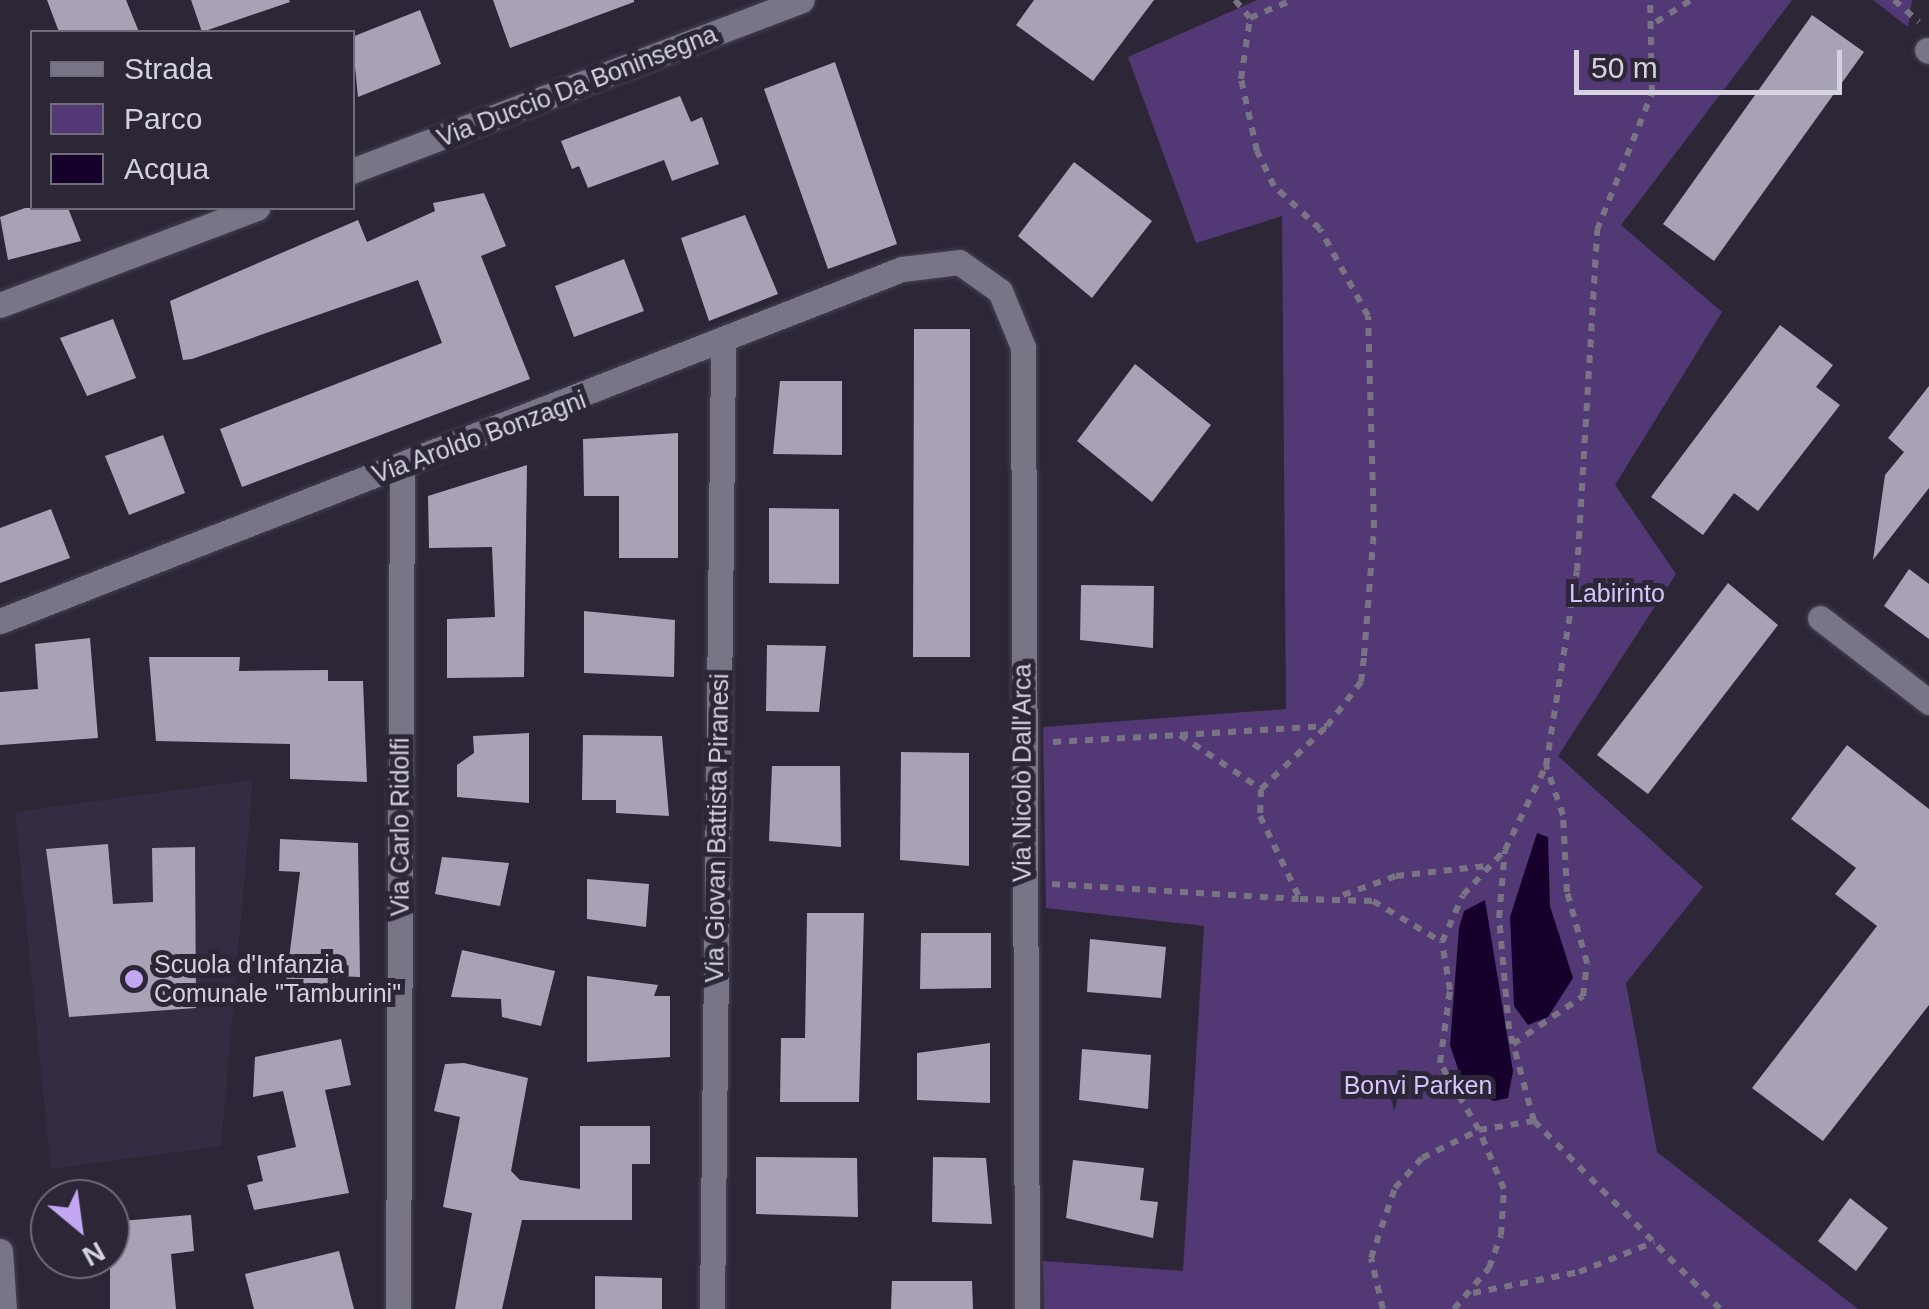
<!DOCTYPE html>
<html>
<head>
<meta charset="utf-8">
<style>
  body { margin:0 }
  #map { position:relative; width:1929px; height:1309px; overflow:hidden; background:#2c2637; font-family:Helvetica,sans-serif }
  div>[style] { position:absolute }
  [style*='--x'] { left:calc(var(--x)*1px); top:calc(var(--y)*1px); width:calc(var(--w)*1px); rotate:calc(var(--a)*1deg) }
  .built>* { inset:0; background:#352c43 }
  .green>* { inset:0; background:#523975 }
  .water>* { inset:0; background:#16012c }
  .building>* { inset:0; background:#a9a2b7 }
  .path>* { height:6px; margin-top:-3px; transform-origin:0; background:repeating-linear-gradient(90deg,#797483 0 8px,transparent 0 16px) }
  .roads { filter:drop-shadow(0 0 2px #474250) drop-shadow(0 0 2px #474250) }
  .minor>* { height:25px; margin:-12.5px; padding:0 12.5px; transform-origin:12.5px; border-radius:12.5px; background:#7a7487 }
  .dots>* { width:28px; height:28px; translate:-50% -50%; box-sizing:border-box; border:5px solid #2c2637; border-radius:50% }
  span { translate:-50% -50%; white-space:nowrap; text-align:center; line-height:1.15; -webkit-text-stroke:10px #2c2637; paint-order:stroke }
  .street-label { font-size:25px; color:#d5d2dd }
  .park-label { font-size:25px; color:#d6c2fc }
  .poi-label { font-size:25px; color:#d5d2dd }
  .left { translate:0 -50%; text-align:left }
  .legend { position:absolute; left:30px; top:30px; width:325px; height:180px; box-sizing:border-box; background:#2c2637; border:2px solid #706b79; margin:0; padding:12px 18px; list-style:none; font-size:30px; color:#d5d2dd }
  .legend li { display:flex; align-items:center; gap:20px; height:50px }
  .legend b { width:50px; border:2px solid #706b79 }
  .north { position:absolute; left:30px; top:1179px; width:100px; height:100px; box-sizing:border-box; background:#2c2637; border:2px solid #706b79; border-radius:50%; rotate:151deg; font-size:28px; font-weight:700; line-height:40px; text-align:center; color:#d5d2dd }
  .north::after { content:''; display:block; margin:auto; width:35px; height:45px; background:#c3a7f2; clip-path:polygon(50% 0,100% 100%,50% 72%,0 100%) }
  .scale { position:absolute; left:1574px; top:50px; width:268px; height:45px; box-sizing:border-box; border:5px solid #d5d2dd; border-top:0; padding-left:12px; font-size:30px; line-height:35px; white-space:nowrap; color:#d5d2dd; -webkit-text-stroke:8px #2c2637; paint-order:stroke }
</style>
</head>
<body>
<div id="map">
  <div class="built">
    <div style="clip-path:polygon(253px 780px,221px 1146px,51px 1169px,15px 812px)"></div>
  </div>
  <div class="green">
    <div style="clip-path:polygon(1257px 0,1792px 0,1621px 225px,1722px 312px,1615px 485px,1676px 574px,1558px 756px,1703px 887px,1626px 983px,1657px 1152px,1858px 1309px,1044px 1309px,1043px 1261px,1183px 1271px,1204px 926px,1046px 908px,1043px 727px,1286px 709px,1282px 216px,1196px 243px,1128px 57px)"></div>
    <div style="clip-path:polygon(1873px 0,1912px 0,1908px 27px)"></div>
  </div>
  <div class="water">
    <div style="clip-path:polygon(1537px 833px,1548px 837px,1550px 906px,1573px 978px,1548px 1017px,1528px 1025px,1514px 1006px,1510px 917px)"></div>
    <div style="clip-path:polygon(1485px 900px,1513px 1071px,1508px 1098px,1494px 1101px,1464px 1087px,1450px 1045px,1459px 928px,1464px 911px)"></div>
  </div>
  <div class="building">
    <div style="clip-path:polygon(47px 0,126px 0,139px 32px,59px 32px)"></div>
    <div style="clip-path:polygon(191px 0,289px 0,290px 2px,202px 32px)"></div>
    <div style="clip-path:polygon(493px 0,634px 0,634px 2px,510px 48px)"></div>
    <div style="clip-path:polygon(1034px 0,1154px 0,1093px 81px,1016px 25px)"></div>
    <div style="clip-path:polygon(420px 10px,441px 64px,358px 97px,352px 37px)"></div>
    <div style="clip-path:polygon(1812px 15px,1864px 52px,1714px 261px,1663px 224px)"></div>
    <div style="clip-path:polygon(835px 62px,897px 244px,828px 269px,764px 89px)"></div>
    <div style="clip-path:polygon(680px 96px,691px 122px,702px 117px,719px 164px,672px 181px,664px 160px,588px 188px,579px 166px,572px 169px,561px 141px)"></div>
    <div style="clip-path:polygon(1074px 162px,1152px 221px,1092px 298px,1018px 236px)"></div>
    <div style="clip-path:polygon(484px 193px,506px 246px,481px 256px,530px 379px,242px 487px,220px 429px,442px 343px,418px 280px,192px 359px,183px 360px,170px 301px,358px 220px,367px 242px,435px 211px,433px 203px)"></div>
    <div style="clip-path:polygon(25px 208px,68px 208px,81px 241px,8px 260px,0 217px)"></div>
    <div style="clip-path:polygon(745px 215px,778px 294px,709px 321px,681px 238px)"></div>
    <div style="clip-path:polygon(624px 259px,644px 311px,574px 337px,555px 286px)"></div>
    <div style="clip-path:polygon(113px 319px,136px 378px,87px 396px,60px 338px)"></div>
    <div style="clip-path:polygon(1780px 325px,1833px 365px,1816px 387px,1840px 405px,1758px 511px,1734px 493px,1703px 535px,1651px 497px)"></div>
    <div style="clip-path:polygon(914px 329px,970px 329px,970px 657px,913px 657px)"></div>
    <div style="clip-path:polygon(1135px 364px,1211px 425px,1152px 502px,1077px 441px)"></div>
    <div style="clip-path:polygon(780px 381px,842px 381px,842px 455px,773px 454px)"></div>
    <div style="clip-path:polygon(1929px 386px,1929px 488px,1873px 560px,1885px 475px,1904px 452px,1888px 438px)"></div>
    <div style="clip-path:polygon(678px 433px,678px 558px,619px 558px,619px 496px,584px 496px,583px 439px)"></div>
    <div style="clip-path:polygon(163px 435px,185px 493px,129px 515px,105px 456px)"></div>
    <div style="clip-path:polygon(527px 465px,524px 677px,447px 678px,447px 619px,495px 617px,492px 547px,429px 548px,428px 496px)"></div>
    <div style="clip-path:polygon(769px 508px,839px 509px,839px 584px,769px 583px)"></div>
    <div style="clip-path:polygon(51px 509px,70px 558px,0 583px,0 528px)"></div>
    <div style="clip-path:polygon(1909px 569px,1929px 584px,1929px 639px,1884px 606px)"></div>
    <div style="clip-path:polygon(1728px 583px,1778px 625px,1648px 794px,1597px 755px)"></div>
    <div style="clip-path:polygon(1081px 585px,1154px 586px,1153px 648px,1080px 640px)"></div>
    <div style="clip-path:polygon(584px 611px,675px 620px,674px 677px,584px 673px)"></div>
    <div style="clip-path:polygon(90px 638px,98px 738px,0 745px,0 692px,38px 689px,35px 644px)"></div>
    <div style="clip-path:polygon(767px 645px,826px 646px,819px 712px,766px 711px)"></div>
    <div style="clip-path:polygon(149px 657px,240px 657px,239px 671px,328px 670px,328px 681px,363px 681px,367px 782px,290px 779px,290px 744px,156px 741px)"></div>
    <div style="clip-path:polygon(529px 733px,529px 803px,457px 797px,457px 765px,474px 753px,473px 736px)"></div>
    <div style="clip-path:polygon(583px 735px,662px 736px,669px 816px,616px 813px,616px 800px,582px 800px)"></div>
    <div style="clip-path:polygon(1847px 745px,1929px 809px,1929px 1005px,1823px 1141px,1752px 1088px,1877px 926px,1835px 894px,1856px 868px,1791px 819px)"></div>
    <div style="clip-path:polygon(901px 752px,969px 753px,969px 866px,900px 860px)"></div>
    <div style="clip-path:polygon(772px 766px,840px 766px,841px 847px,769px 841px)"></div>
    <div style="clip-path:polygon(280px 839px,358px 843px,360px 977px,338px 976px,336px 992px,285px 990px,300px 872px,279px 871px)"></div>
    <div style="clip-path:polygon(108px 844px,113px 904px,153px 902px,152px 848px,195px 847px,196px 1008px,69px 1017px,46px 849px)"></div>
    <div style="clip-path:polygon(442px 857px,509px 863px,500px 906px,435px 894px)"></div>
    <div style="clip-path:polygon(587px 879px,649px 884px,646px 927px,587px 919px)"></div>
    <div style="clip-path:polygon(807px 913px,864px 913px,859px 1102px,780px 1102px,781px 1038px,805px 1038px)"></div>
    <div style="clip-path:polygon(921px 933px,991px 933px,991px 988px,920px 989px)"></div>
    <div style="clip-path:polygon(1090px 939px,1166px 947px,1161px 998px,1087px 992px)"></div>
    <div style="clip-path:polygon(462px 950px,555px 971px,541px 1026px,502px 1017px,501px 999px,451px 997px)"></div>
    <div style="clip-path:polygon(587px 976px,658px 985px,654px 996px,670px 996px,670px 1057px,587px 1062px)"></div>
    <div style="clip-path:polygon(341px 1039px,351px 1085px,325px 1090px,349px 1193px,254px 1210px,247px 1185px,263px 1181px,257px 1156px,296px 1147px,283px 1091px,253px 1097px,255px 1057px)"></div>
    <div style="clip-path:polygon(990px 1043px,990px 1103px,917px 1100px,917px 1053px)"></div>
    <div style="clip-path:polygon(1082px 1049px,1151px 1055px,1148px 1109px,1079px 1100px)"></div>
    <div style="clip-path:polygon(464px 1063px,528px 1078px,511px 1171px,520px 1180px,580px 1189px,580px 1126px,650px 1126px,650px 1164px,632px 1164px,632px 1220px,522px 1220px,502px 1309px,455px 1309px,472px 1213px,443px 1207px,460px 1117px,434px 1111px,445px 1064px)"></div>
    <div style="clip-path:polygon(756px 1157px,857px 1158px,858px 1217px,756px 1214px)"></div>
    <div style="clip-path:polygon(933px 1157px,986px 1158px,992px 1224px,932px 1222px)"></div>
    <div style="clip-path:polygon(1073px 1160px,1144px 1168px,1140px 1200px,1158px 1202px,1153px 1238px,1066px 1218px)"></div>
    <div style="clip-path:polygon(1850px 1198px,1888px 1228px,1856px 1271px,1818px 1241px)"></div>
    <div style="clip-path:polygon(191px 1215px,194px 1251px,171px 1254px,176px 1309px,110px 1309px,110px 1222px)"></div>
    <div style="clip-path:polygon(339px 1251px,354px 1309px,254px 1309px,245px 1274px)"></div>
    <div style="clip-path:polygon(595px 1276px,662px 1278px,662px 1309px,595px 1309px)"></div>
    <div style="clip-path:polygon(892px 1281px,972px 1281px,973px 1309px,891px 1309px)"></div>
  </div>
  <div class="path">
    <div style="--x:1235;--y:0;--w:23;--a:50"></div>
    <div style="--x:1894;--y:0;--w:33;--a:41"></div>
    <div style="--x:1250;--y:18;--w:46;--a:-23.2"></div>
    <div style="--x:1656;--y:22;--w:41;--a:-32.2"></div>
    <div style="--x:1180;--y:735;--w:147;--a:-3.5"></div>
    <div style="--x:1327;--y:726;--w:56;--a:-52.3"></div>
    <div style="--x:1361;--y:682;--w:26;--a:-83"></div>
    <div style="--x:1364;--y:656;--w:128;--a:-85.5"></div>
    <div style="--x:1374;--y:528;--w:212;--a:-91.6"></div>
    <div style="--x:1368;--y:316;--w:99;--a:-118.9"></div>
    <div style="--x:1320;--y:229;--w:63;--a:-136.9"></div>
    <div style="--x:1274;--y:186;--w:39;--a:-116"></div>
    <div style="--x:1257;--y:151;--w:74;--a:-102.5"></div>
    <div style="--x:1241;--y:79;--w:62;--a:-81.6"></div>
    <div style="--x:1053;--y:742;--w:127;--a:-3.2"></div>
    <div style="--x:1180;--y:735;--w:97;--a:33.7"></div>
    <div style="--x:1261;--y:789;--w:27;--a:92"></div>
    <div style="--x:1260;--y:816;--w:92;--a:64.3"></div>
    <div style="--x:1300;--y:899;--w:73;--a:1.6"></div>
    <div style="--x:1373;--y:901;--w:80;--a:30.7"></div>
    <div style="--x:1261;--y:789;--w:90;--a:-43.6"></div>
    <div style="--x:1052;--y:884;--w:247;--a:3.5"></div>
    <div style="--x:1343;--y:895;--w:56;--a:-19.7"></div>
    <div style="--x:1396;--y:876;--w:91;--a:-6.3"></div>
    <div style="--x:1513;--y:1044;--w:85;--a:-34.4"></div>
    <div style="--x:1583;--y:996;--w:33;--a:-83"></div>
    <div style="--x:1587;--y:963;--w:74;--a:-105.7"></div>
    <div style="--x:1567;--y:892;--w:77;--a:-93"></div>
    <div style="--x:1563;--y:815;--w:52;--a:-109.1"></div>
    <div style="--x:1534;--y:1121;--w:264;--a:45.3"></div>
    <div style="--x:1473;--y:1293;--w:108;--a:-11.2"></div>
    <div style="--x:1579;--y:1272;--w:81;--a:-21.8"></div>
    <div style="--x:1383;--y:1309;--w:52;--a:-103.2"></div>
    <div style="--x:1371;--y:1258;--w:74;--a:-71.1"></div>
    <div style="--x:1395;--y:1188;--w:40;--a:-48"></div>
    <div style="--x:1422;--y:1158;--w:64;--a:-26.2"></div>
    <div style="--x:1479;--y:1130;--w:78;--a:-120.2"></div>
    <div style="--x:1440;--y:1063;--w:74;--a:-82.2"></div>
    <div style="--x:1450;--y:990;--w:49;--a:-99.5"></div>
    <div style="--x:1442;--y:942;--w:51;--a:-65.9"></div>
    <div style="--x:1463;--y:895;--w:62;--a:-47"></div>
    <div style="--x:1505;--y:850;--w:93;--a:-64"></div>
    <div style="--x:1546;--y:766;--w:197;--a:-81"></div>
    <div style="--x:1577;--y:571;--w:342;--a:-86.6"></div>
    <div style="--x:1597;--y:230;--w:148;--a:-68.1"></div>
    <div style="--x:1652;--y:93;--w:93;--a:-91.2"></div>
    <div style="--x:1454;--y:1309;--w:54;--a:-49.5"></div>
    <div style="--x:1489;--y:1268;--w:35;--a:-70"></div>
    <div style="--x:1501;--y:1235;--w:46;--a:-86.3"></div>
    <div style="--x:1504;--y:1189;--w:64;--a:-113"></div>
    <div style="--x:1479;--y:1130;--w:56;--a:-9.3"></div>
    <div style="--x:1534;--y:1121;--w:95;--a:-105.2"></div>
    <div style="--x:1509;--y:1029;--w:111;--a:-95.1"></div>
    <div style="--x:1499;--y:918;--w:68;--a:-85"></div>
  </div>
  <div class="roads">
    <div class="minor">
      <div style="--x:1927;--y:50;--w:2;--a:27"></div>
      <div style="--x:352;--y:171;--w:481;--a:-20.8"></div>
      <div style="--x:0;--y:305;--w:275;--a:-20.7"></div>
      <div style="--x:1820;--y:618;--w:138;--a:37.6"></div>
      <div style="--x:0;--y:621;--w:968;--a:-21.32"></div>
      <div style="--x:902;--y:269;--w:57;--a:-7"></div>
      <div style="--x:959;--y:262;--w:50;--a:35.3"></div>
      <div style="--x:1000;--y:291;--w:61;--a:67.7"></div>
      <div style="--x:1023;--y:347;--w:962;--a:89.76"></div>
      <div style="--x:0;--y:1251;--w:58;--a:86.1"></div>
      <div style="--x:398;--y:1309;--w:843;--a:-89.73"></div>
      <div style="--x:712;--y:1309;--w:962;--a:-89.34"></div>
    </div>
  </div>
  <div class="dots">
    <div style="left:134px;top:979px;background:#c3a7f2"></div>
  </div>
  <div class="street-label">
    <span style="left:577px;top:86px;rotate:-21deg">Via Duccio Da Boninsegna</span>
    <span style="left:479px;top:437px;rotate:-20deg">Via Aroldo Bonzagni</span>
    <span style="left:1022px;top:773px;rotate:-90deg">Via Nicolò Dall'Arca</span>
    <span style="left:400px;top:827px;rotate:-90deg">Via Carlo Ridolfi</span>
    <span style="left:717px;top:828px;rotate:-89deg">Via Giovan Battista Piranesi</span>
  </div>
  <div class="park-label">
    <span style="left:1617px;top:593px">Labirinto</span>
    <span style="left:1418px;top:1085px">Bonvi Parken</span>
  </div>
  <div class="poi-label">
    <span class="left" style="left:154px;top:979px">Scuola d'Infanzia<br>Comunale "Tamburini"</span>
  </div>
  <ul class="legend">
  <li><b style="height:12px;background:#7a7487"></b>Strada</li>
  <li><b style="height:28px;background:#523975"></b>Parco</li>
  <li><b style="height:28px;background:#16012c"></b>Acqua</li>
  </ul>
  <div class="north">N</div>
  <div class="scale">50 m</div>
</div>
</body>
</html>
